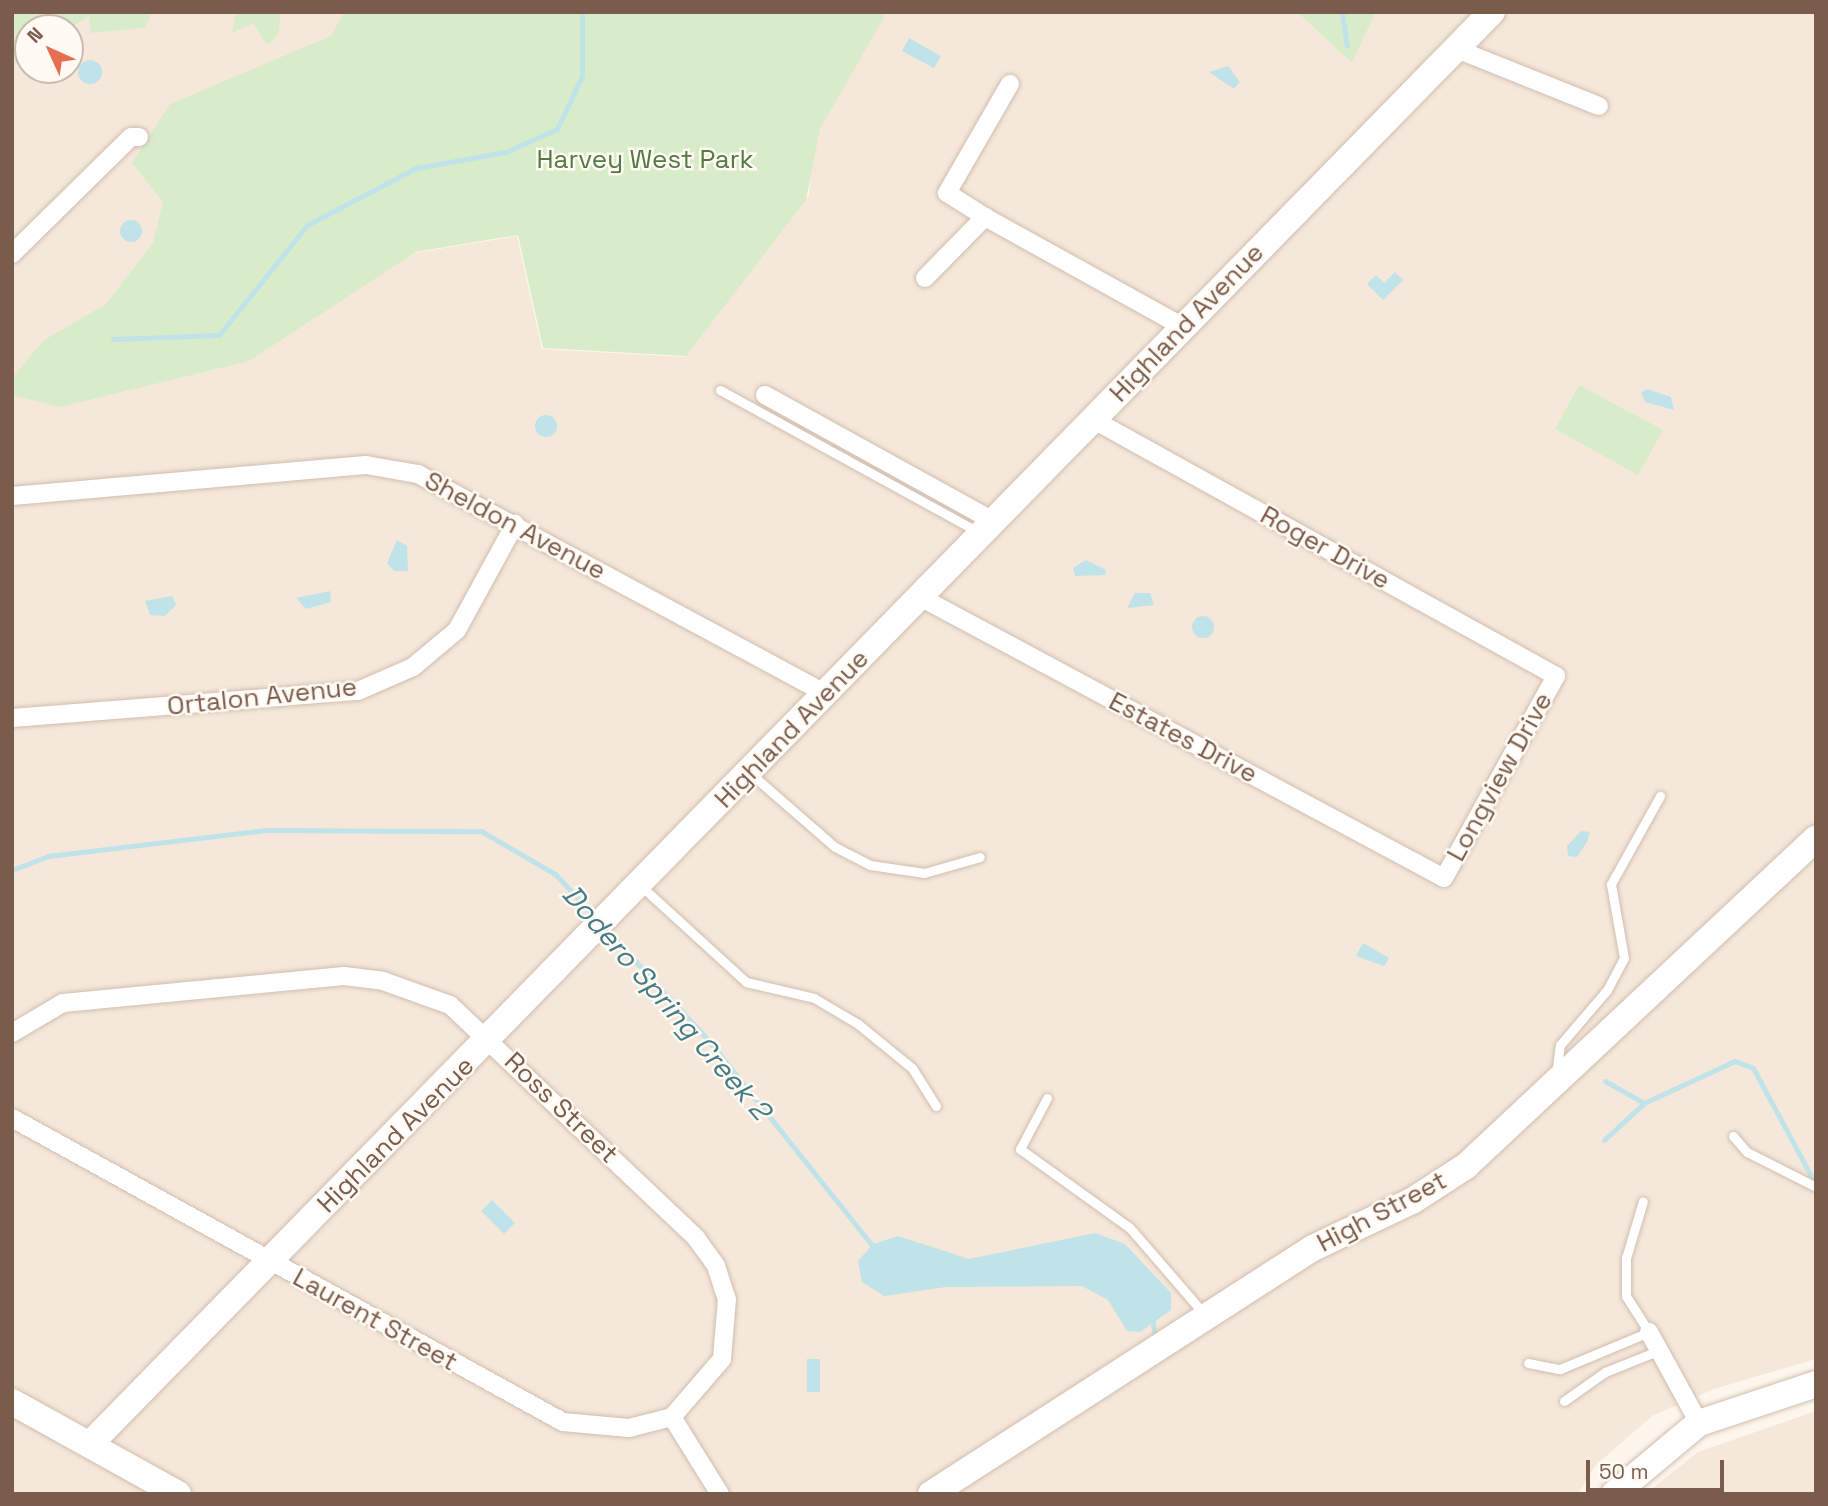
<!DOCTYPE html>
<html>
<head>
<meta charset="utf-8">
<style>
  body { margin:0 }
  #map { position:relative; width:1828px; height:1506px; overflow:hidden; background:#fdf6ec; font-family:"Space Grotesk",sans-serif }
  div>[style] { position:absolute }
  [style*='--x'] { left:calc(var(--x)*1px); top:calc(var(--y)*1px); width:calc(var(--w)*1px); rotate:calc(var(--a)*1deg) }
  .residential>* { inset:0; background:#f5e8da }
  .green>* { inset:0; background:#d8ecc9 }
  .water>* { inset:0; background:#bfe3e8 }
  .round { border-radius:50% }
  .stream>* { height:5px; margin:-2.5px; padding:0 2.5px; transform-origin:2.5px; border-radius:2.5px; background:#bfe3e8 }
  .roads { filter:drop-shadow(0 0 2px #d1beb0) drop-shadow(0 0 2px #d1beb0) }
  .lane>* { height:9px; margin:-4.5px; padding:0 4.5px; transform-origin:4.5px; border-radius:4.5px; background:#fff }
  .street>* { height:18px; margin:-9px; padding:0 9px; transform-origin:9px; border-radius:9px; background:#fff }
  .secondary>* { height:26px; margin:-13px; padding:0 13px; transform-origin:13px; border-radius:13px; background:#fff }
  span { translate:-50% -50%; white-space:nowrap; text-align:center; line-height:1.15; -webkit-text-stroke:5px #fffaf3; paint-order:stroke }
  .park-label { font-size:26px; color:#537a41 }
  .street-label { font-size:26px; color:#7a5c4d }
  .water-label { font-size:28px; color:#437c86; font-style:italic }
  .frame { position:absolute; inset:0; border:14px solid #7a5c4d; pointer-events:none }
  .north { position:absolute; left:14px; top:14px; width:70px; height:70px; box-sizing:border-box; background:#fffaf3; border:2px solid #cabbb1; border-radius:50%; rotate:315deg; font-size:19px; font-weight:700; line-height:28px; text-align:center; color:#7a5c4d }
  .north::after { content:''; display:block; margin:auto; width:24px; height:32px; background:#e76f51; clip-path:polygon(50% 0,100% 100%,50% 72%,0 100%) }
  .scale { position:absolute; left:1586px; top:1460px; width:138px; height:32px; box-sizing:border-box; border:4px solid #7a5c4d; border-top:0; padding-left:9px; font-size:21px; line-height:24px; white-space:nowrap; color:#7a5c4d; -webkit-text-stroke:5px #fffaf3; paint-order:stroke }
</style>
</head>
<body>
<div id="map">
  <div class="residential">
    <div style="clip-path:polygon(evenodd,12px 12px,382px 12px,290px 328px,415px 253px,517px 236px,542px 349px,684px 357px,809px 195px,814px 134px,886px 12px,1297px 12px,1352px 63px,1376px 12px,1816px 12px,1816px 1359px,1714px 1389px,1652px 1416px,1595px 1466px,1578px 1494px,12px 1494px,12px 12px,28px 28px,70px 28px,70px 70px,28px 70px,28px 28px)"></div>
    <div style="clip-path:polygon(1816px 1411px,1816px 1494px,1645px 1494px,1698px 1452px)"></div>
  </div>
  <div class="green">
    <div style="clip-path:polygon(12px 12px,152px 12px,145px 28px,91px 33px,89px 16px,71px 28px,78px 51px,70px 67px,70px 28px,28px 28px,28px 66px,12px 63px)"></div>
    <div style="clip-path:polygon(236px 12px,281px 12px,278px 35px,267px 45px,253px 23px,232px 33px)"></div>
    <div style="clip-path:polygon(344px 12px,887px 12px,820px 129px,806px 200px,686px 356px,543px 348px,518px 235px,416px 252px,249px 361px,60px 407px,12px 395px,12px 378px,44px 340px,106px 304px,153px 243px,163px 202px,132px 163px,170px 104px,331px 36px)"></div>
    <div style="clip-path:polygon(1297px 12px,1376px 12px,1352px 63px)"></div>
    <div style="clip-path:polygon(1579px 385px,1663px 430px,1638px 475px,1555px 429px)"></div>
  </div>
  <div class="water">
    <div style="clip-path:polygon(909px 38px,941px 56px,934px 68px,902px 51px)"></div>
    <div class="round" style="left:78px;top:60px;width:24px;height:24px"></div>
    <div style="clip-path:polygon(1228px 66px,1240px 82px,1234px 89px,1209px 72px)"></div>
    <div class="round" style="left:120px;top:220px;width:22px;height:22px"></div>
    <div style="clip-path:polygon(1395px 272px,1403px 280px,1383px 300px,1367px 284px,1376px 275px,1384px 283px)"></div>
    <div style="clip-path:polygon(1647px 389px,1671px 397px,1674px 410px,1645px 402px,1641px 393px)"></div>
    <div class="round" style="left:535px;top:415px;width:22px;height:22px"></div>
    <div style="clip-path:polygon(397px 540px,407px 546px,408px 571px,394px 571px,387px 563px)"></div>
    <div style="clip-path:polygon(1086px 560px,1106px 570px,1105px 575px,1075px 576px,1073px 568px)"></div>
    <div style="clip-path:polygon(330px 591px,331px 602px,306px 609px,296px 598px)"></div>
    <div style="clip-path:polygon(1135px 593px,1150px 593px,1154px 605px,1127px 608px)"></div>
    <div style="clip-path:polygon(172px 596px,176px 605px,165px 616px,150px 615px,145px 601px)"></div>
    <div class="round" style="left:1192px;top:616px;width:22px;height:22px"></div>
    <div style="clip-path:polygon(1581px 831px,1590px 832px,1587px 842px,1577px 857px,1568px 856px,1567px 846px)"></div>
    <div style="clip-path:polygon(1363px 943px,1389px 958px,1384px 966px,1356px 956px)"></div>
    <div style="clip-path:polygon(492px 1200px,515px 1223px,504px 1234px,481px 1211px)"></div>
    <div style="clip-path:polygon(1095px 1233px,1125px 1244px,1171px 1293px,1171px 1310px,1140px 1332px,1127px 1331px,1108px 1300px,1082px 1286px,946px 1287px,884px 1296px,862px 1282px,858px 1261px,873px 1244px,898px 1236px,969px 1259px)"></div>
    <div style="clip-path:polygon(807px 1359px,820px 1359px,820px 1392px,807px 1392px)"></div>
  </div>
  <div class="stream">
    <div style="--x:1342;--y:12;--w:34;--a:82"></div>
    <div style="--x:113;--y:339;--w:106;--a:-2.2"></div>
    <div style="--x:219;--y:335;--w:141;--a:-51.3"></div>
    <div style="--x:307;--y:225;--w:123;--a:-27.6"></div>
    <div style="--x:416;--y:168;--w:91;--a:-10.1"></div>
    <div style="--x:506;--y:152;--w:56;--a:-24.3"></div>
    <div style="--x:557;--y:129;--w:59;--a:-64.7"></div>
    <div style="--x:582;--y:76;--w:64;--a:-90"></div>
    <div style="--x:12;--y:870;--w:39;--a:-21"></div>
    <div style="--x:48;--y:856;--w:220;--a:-6.8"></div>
    <div style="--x:266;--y:830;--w:215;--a:0.3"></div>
    <div style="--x:481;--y:831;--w:86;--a:30.2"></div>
    <div style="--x:555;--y:874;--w:58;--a:46.4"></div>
    <div style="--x:606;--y:929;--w:152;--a:47.4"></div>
    <div style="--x:709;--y:1041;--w:268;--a:51.4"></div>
    <div style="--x:1605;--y:1081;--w:45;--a:29.4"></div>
    <div style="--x:1644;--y:1103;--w:100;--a:-24.8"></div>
    <div style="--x:1735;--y:1061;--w:19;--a:21"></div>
    <div style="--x:1753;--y:1068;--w:133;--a:61.7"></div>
    <div style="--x:1604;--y:1140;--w:54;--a:-42.8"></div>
    <div style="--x:1152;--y:1315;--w:17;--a:83"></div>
  </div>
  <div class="roads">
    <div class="lane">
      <div style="--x:720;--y:390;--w:294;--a:28.8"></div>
      <div style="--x:751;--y:774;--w:111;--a:41"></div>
      <div style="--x:835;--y:847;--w:39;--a:27"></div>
      <div style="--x:870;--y:865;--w:55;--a:8.4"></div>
      <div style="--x:924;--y:873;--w:58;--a:-15.9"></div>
      <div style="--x:641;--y:886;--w:142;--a:42.4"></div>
      <div style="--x:746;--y:982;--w:70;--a:13.2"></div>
      <div style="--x:814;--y:998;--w:51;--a:30.6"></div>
      <div style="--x:858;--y:1024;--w:70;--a:39.2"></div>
      <div style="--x:912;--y:1068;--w:45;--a:57.7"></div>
      <div style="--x:1556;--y:1076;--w:31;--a:-83"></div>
      <div style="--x:1560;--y:1045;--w:72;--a:-49.5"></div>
      <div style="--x:1607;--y:990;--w:36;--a:-62"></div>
      <div style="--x:1624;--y:958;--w:75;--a:-100"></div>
      <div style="--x:1611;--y:884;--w:101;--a:-60.9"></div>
      <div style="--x:1047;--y:1098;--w:58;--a:117.9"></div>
      <div style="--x:1020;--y:1149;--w:135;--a:35.7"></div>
      <div style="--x:1130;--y:1228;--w:115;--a:49.2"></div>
      <div style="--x:1733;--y:1136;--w:21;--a:49"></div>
      <div style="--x:1747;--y:1152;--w:77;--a:26.9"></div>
      <div style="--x:1528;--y:1363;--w:33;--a:11"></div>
      <div style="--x:1560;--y:1369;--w:96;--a:-22.6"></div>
      <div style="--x:1649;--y:1332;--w:43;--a:-122.6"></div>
      <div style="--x:1626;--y:1296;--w:38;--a:-90"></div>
      <div style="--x:1626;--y:1258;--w:59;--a:-73.4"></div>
      <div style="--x:1564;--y:1401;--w:50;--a:-35.3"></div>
      <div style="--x:1605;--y:1372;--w:59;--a:-21.8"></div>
    </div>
    <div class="street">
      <div style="--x:1454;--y:48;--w:156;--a:21.8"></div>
      <div style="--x:985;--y:217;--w:225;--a:29"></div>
      <div style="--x:12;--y:254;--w:167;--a:-44.5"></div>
      <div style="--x:131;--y:137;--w:8;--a:0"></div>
      <div style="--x:925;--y:278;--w:86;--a:-45.5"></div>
      <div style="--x:985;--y:217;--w:45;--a:-147.7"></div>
      <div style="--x:947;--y:193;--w:126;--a:-60"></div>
      <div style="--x:765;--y:395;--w:263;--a:28.9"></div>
      <div style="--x:12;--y:496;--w:355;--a:-5"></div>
      <div style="--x:366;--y:465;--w:53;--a:9.8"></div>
      <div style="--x:418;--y:474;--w:461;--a:28.3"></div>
      <div style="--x:922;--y:598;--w:592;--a:28.21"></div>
      <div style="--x:1444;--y:878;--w:231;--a:-61"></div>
      <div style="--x:1556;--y:676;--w:528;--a:-151.01"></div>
      <div style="--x:12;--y:718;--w:347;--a:-4.5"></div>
      <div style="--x:358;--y:691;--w:60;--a:-23.6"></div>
      <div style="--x:413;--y:667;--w:57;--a:-40.1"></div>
      <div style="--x:457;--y:630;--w:121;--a:-61.3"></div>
      <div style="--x:12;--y:1033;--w:59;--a:-30.5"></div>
      <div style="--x:63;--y:1003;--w:282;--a:-5.5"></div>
      <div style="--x:344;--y:976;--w:39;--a:7"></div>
      <div style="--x:383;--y:981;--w:71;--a:19.7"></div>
      <div style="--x:450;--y:1005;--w:339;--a:43.4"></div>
      <div style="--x:696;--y:1238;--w:34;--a:54"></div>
      <div style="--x:716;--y:1266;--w:35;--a:72"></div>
      <div style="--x:727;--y:1299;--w:60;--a:94.8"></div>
      <div style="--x:722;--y:1359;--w:77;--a:130.8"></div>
      <div style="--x:12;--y:1118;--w:629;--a:28.89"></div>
      <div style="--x:563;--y:1422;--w:66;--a:5.2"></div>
      <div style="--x:629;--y:1428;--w:44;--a:-14.3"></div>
      <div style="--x:672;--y:1417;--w:91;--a:58.1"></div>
      <div style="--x:1649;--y:1332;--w:104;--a:61.2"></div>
    </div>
    <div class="secondary">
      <div style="--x:12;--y:1402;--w:190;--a:29"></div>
      <div style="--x:90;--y:1444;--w:2004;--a:-45.61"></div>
      <div style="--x:931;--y:1494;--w:454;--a:-32.8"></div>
      <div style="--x:1313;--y:1248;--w:110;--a:-25.4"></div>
      <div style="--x:1412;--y:1201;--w:64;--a:-32.9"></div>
      <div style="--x:1466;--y:1166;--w:479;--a:-43.1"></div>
      <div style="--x:1614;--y:1494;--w:111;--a:-39.9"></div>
      <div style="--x:1699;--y:1423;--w:123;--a:-18.4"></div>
    </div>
  </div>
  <div class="park-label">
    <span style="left:645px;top:160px">Harvey West Park</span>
  </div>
  <div class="street-label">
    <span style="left:1187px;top:323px;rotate:-46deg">Highland Avenue</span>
    <span style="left:515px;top:526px;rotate:28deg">Sheldon Avenue</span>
    <span style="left:1325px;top:548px;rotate:29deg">Roger Drive</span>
    <span style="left:262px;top:697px;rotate:-6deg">Ortalon Avenue</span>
    <span style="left:792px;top:729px;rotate:-46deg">Highland Avenue</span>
    <span style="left:1183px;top:738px;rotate:28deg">Estates Drive</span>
    <span style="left:1500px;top:777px;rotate:-61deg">Longview Drive</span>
    <span style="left:561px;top:1108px;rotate:44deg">Ross Street</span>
    <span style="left:396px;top:1135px;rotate:-45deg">Highland Avenue</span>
    <span style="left:1382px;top:1212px;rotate:-28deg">High Street</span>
    <span style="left:375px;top:1320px;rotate:29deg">Laurent Street</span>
  </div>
  <div class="water-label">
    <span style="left:667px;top:1002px;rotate:49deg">Dodero Spring Creek 2</span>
  </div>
  <div class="frame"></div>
  <div class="north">N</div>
  <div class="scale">50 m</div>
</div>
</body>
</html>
